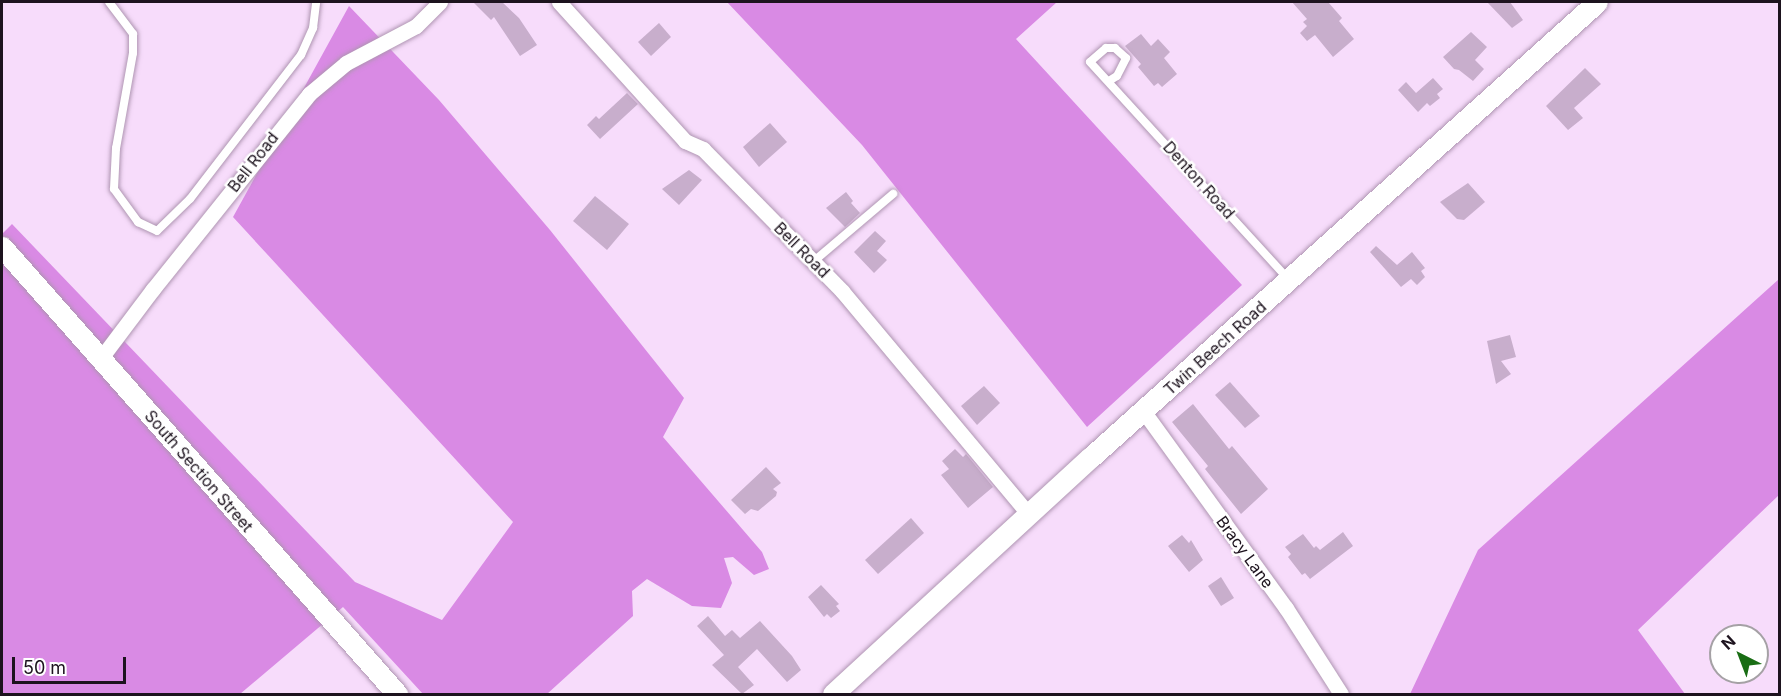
<!DOCTYPE html>
<html>
<head>
<meta charset="utf-8">
<style>
  body { margin:0 }
  #map { position:relative; width:1781px; height:696px; overflow:hidden; background:#f7dcfb; font-family:Inter,sans-serif }
  div>[style] { position:absolute }
  [style*='--x'] { left:calc(var(--x)*1px); top:calc(var(--y)*1px); width:calc(var(--w)*1px); rotate:calc(var(--a)*1deg) }
  .forest>* { inset:0; background:#d98ae4 }
  .building>* { inset:0; background:#c8aecc }
  .roads { filter:drop-shadow(0 0 2px #af95b2) drop-shadow(0 0 2px #af95b2) }
  .lane>* { height:8px; margin:-4px; padding:0 4px; transform-origin:4px; border-radius:4px; background:#fff }
  .street>* { height:15px; margin:-7.5px; padding:0 7.5px; transform-origin:7.5px; border-radius:7.5px; background:#fff }
  .secondary>* { height:21px; margin:-10.5px; padding:0 10.5px; transform-origin:10.5px; border-radius:10.5px; background:#fff }
  span { translate:-50% -50%; white-space:nowrap; text-align:center; line-height:1.15; -webkit-text-stroke:5px #fff; paint-order:stroke }
  .street-label { font-size:16px; color:#1d131e }
  .frame { position:absolute; inset:0; border:3px solid #1d131e; pointer-events:none }
  .north { position:absolute; left:1709px; top:624px; width:60px; height:60px; box-sizing:border-box; background:#fff; border:2px solid #a5a1a5; border-radius:50%; rotate:318deg; font-size:16px; font-weight:700; line-height:24px; text-align:center; color:#1d131e }
  .north::after { content:''; display:block; margin:auto; width:21px; height:27px; background:#196d14; clip-path:polygon(50% 0,100% 100%,50% 72%,0 100%) }
  .scale { position:absolute; left:12px; top:657px; width:114px; height:27px; box-sizing:border-box; border:3px solid #1d131e; border-top:0; padding-left:8px; font-size:18px; line-height:21px; white-space:nowrap; color:#1d131e; -webkit-text-stroke:4px #fff; paint-order:stroke }
</style>
</head>
<body>
<div id="map">
  <div class="forest">
    <div style="clip-path:polygon(727px 2px,1057px 2px,1016px 39px,1242px 285px,1087px 427px,862px 145px)"></div>
    <div style="clip-path:polygon(349px 6px,439px 100px,550px 230px,684px 398px,663px 437px,762px 552px,769px 569px,754px 575px,733px 557px,724px 558px,732px 583px,721px 608px,692px 606px,647px 579px,632px 591px,633px 616px,547px 694px,423px 694px,343px 607px,240px 694px,2px 694px,2px 234px,12px 224px,355px 582px,442px 620px,513px 522px,233px 217px)"></div>
    <div style="clip-path:polygon(1779px 279px,1779px 495px,1638px 630px,1685px 694px,1410px 694px,1478px 550px)"></div>
  </div>
  <div class="building">
    <div style="clip-path:polygon(473px 2px,502px 2px,519px 18px,537px 45px,520px 56px,494px 17px,491px 20px)"></div>
    <div style="clip-path:polygon(1292px 2px,1328px 2px,1342px 18px,1339px 21px,1354px 39px,1333px 57px,1315px 35px,1307px 41px,1300px 33px,1307px 26px,1303px 22px,1307px 19px)"></div>
    <div style="clip-path:polygon(1487px 2px,1510px 2px,1523px 20px,1512px 28px)"></div>
    <div style="clip-path:polygon(659px 23px,671px 37px,651px 56px,638px 42px)"></div>
    <div style="clip-path:polygon(1471px 32px,1487px 47px,1475px 60px,1484px 69px,1473px 81px,1459px 70px,1454px 69px,1443px 57px)"></div>
    <div style="clip-path:polygon(1141px 34px,1151px 46px,1158px 39px,1170px 52px,1164px 58px,1177px 74px,1162px 87px,1158px 83px,1154px 86px,1138px 67px,1141px 64px,1125px 46px)"></div>
    <div style="clip-path:polygon(1585px 68px,1601px 84px,1574px 108px,1583px 118px,1568px 130px,1546px 106px)"></div>
    <div style="clip-path:polygon(1433px 78px,1443px 89px,1437px 94px,1440px 98px,1430px 106px,1427px 103px,1418px 112px,1398px 90px,1406px 82px,1416px 93px)"></div>
    <div style="clip-path:polygon(627px 93px,638px 104px,600px 139px,587px 125px,596px 116px,599px 119px)"></div>
    <div style="clip-path:polygon(770px 123px,787px 142px,759px 167px,743px 147px)"></div>
    <div style="clip-path:polygon(689px 170px,702px 180px,679px 205px,662px 189px)"></div>
    <div style="clip-path:polygon(1468px 183px,1485px 202px,1464px 220px,1457px 219px,1440px 202px)"></div>
    <div style="clip-path:polygon(846px 192px,853px 201px,851px 203px,860px 213px,845px 227px,826px 208px)"></div>
    <div style="clip-path:polygon(595px 196px,629px 224px,607px 250px,573px 221px)"></div>
    <div style="clip-path:polygon(875px 231px,886px 241px,877px 251px,887px 260px,874px 273px,854px 252px)"></div>
    <div style="clip-path:polygon(1376px 246px,1397px 265px,1412px 252px,1425px 268px,1421px 271px,1425px 277px,1417px 285px,1411px 279px,1401px 287px,1370px 252px)"></div>
    <div style="clip-path:polygon(1510px 335px,1516px 357px,1501px 361px,1511px 374px,1496px 384px,1487px 341px)"></div>
    <div style="clip-path:polygon(1230px 382px,1260px 416px,1245px 428px,1215px 395px)"></div>
    <div style="clip-path:polygon(984px 386px,1000px 403px,977px 425px,961px 406px)"></div>
    <div style="clip-path:polygon(1193px 404px,1229px 449px,1232px 446px,1268px 489px,1241px 514px,1205px 469px,1208px 466px,1172px 422px)"></div>
    <div style="clip-path:polygon(955px 449px,963px 457px,966px 454px,993px 487px,968px 508px,941px 475px,949px 469px,942px 461px)"></div>
    <div style="clip-path:polygon(766px 467px,781px 483px,773px 489px,777px 492px,776px 496px,758px 511px,751px 509px,745px 514px,731px 500px)"></div>
    <div style="clip-path:polygon(911px 518px,924px 533px,878px 574px,865px 560px)"></div>
    <div style="clip-path:polygon(1343px 532px,1353px 546px,1310px 579px,1305px 573px,1302px 575px,1288px 557px,1291px 554px,1285px 547px,1303px 534px,1314px 548px,1316px 546px,1320px 550px)"></div>
    <div style="clip-path:polygon(1182px 535px,1189px 543px,1191px 540px,1203px 560px,1189px 572px,1168px 546px)"></div>
    <div style="clip-path:polygon(1221px 577px,1234px 598px,1221px 606px,1208px 586px)"></div>
    <div style="clip-path:polygon(821px 585px,839px 604px,836px 606px,840px 611px,831px 618px,827px 614px,824px 617px,808px 597px)"></div>
    <div style="clip-path:polygon(708px 616px,725px 636px,732px 630px,740px 638px,760px 621px,792px 656px,801px 670px,787px 682px,757px 649px,738px 667px,754px 685px,742px 694px,712px 665px,724px 655px,697px 626px)"></div>
  </div>
  <div class="roads">
    <div class="lane">
      <div style="--x:109;--y:2;--w:40;--a:53"></div>
      <div style="--x:133;--y:34;--w:19;--a:90"></div>
      <div style="--x:133;--y:53;--w:97;--a:100.1"></div>
      <div style="--x:116;--y:148;--w:41;--a:92.8"></div>
      <div style="--x:114;--y:189;--w:41;--a:54"></div>
      <div style="--x:138;--y:222;--w:21;--a:25"></div>
      <div style="--x:157;--y:231;--w:46;--a:-44.1"></div>
      <div style="--x:190;--y:199;--w:182;--a:-52.4"></div>
      <div style="--x:301;--y:55;--w:30;--a:-66"></div>
      <div style="--x:313;--y:28;--w:26;--a:-83"></div>
      <div style="--x:1109;--y:81;--w:9;--a:-32"></div>
      <div style="--x:1117;--y:76;--w:20;--a:-63"></div>
      <div style="--x:1126;--y:58;--w:15;--a:-138"></div>
      <div style="--x:1115;--y:48;--w:9;--a:180"></div>
      <div style="--x:1106;--y:48;--w:21;--a:139"></div>
      <div style="--x:1090;--y:62;--w:294;--a:47.6"></div>
      <div style="--x:814;--y:261;--w:104;--a:-40.3"></div>
    </div>
    <div class="street">
      <div style="--x:559;--y:2;--w:188;--a:47.8"></div>
      <div style="--x:685;--y:141;--w:20;--a:24"></div>
      <div style="--x:703;--y:149;--w:199;--a:45.6"></div>
      <div style="--x:842;--y:291;--w:292;--a:50.1"></div>
      <div style="--x:101;--y:358;--w:86;--a:-53"></div>
      <div style="--x:153;--y:289;--w:250;--a:-51.3"></div>
      <div style="--x:309;--y:94;--w:48;--a:-40"></div>
      <div style="--x:346;--y:63;--w:79;--a:-27.9"></div>
      <div style="--x:416;--y:26;--w:34;--a:-45"></div>
      <div style="--x:1144;--y:412;--w:242;--a:54.1"></div>
      <div style="--x:1286;--y:608;--w:102;--a:57.4"></div>
    </div>
    <div class="secondary">
      <div style="--x:2;--y:247;--w:597;--a:48.53"></div>
      <div style="--x:833;--y:694;--w:350;--a:-42.6"></div>
      <div style="--x:1091;--y:457;--w:680;--a:-41.96"></div>
    </div>
  </div>
  <div class="street-label">
    <span style="left:253px;top:162px;rotate:-52deg">Bell Road</span>
    <span style="left:1199px;top:180px;rotate:48deg">Denton Road</span>
    <span style="left:802px;top:250px;rotate:45deg">Bell Road</span>
    <span style="left:1215px;top:348px;rotate:-42deg">Twin Beech Road</span>
    <span style="left:199px;top:471px;rotate:49deg">South Section Street</span>
    <span style="left:1245px;top:552px;rotate:54deg">Bracy Lane</span>
  </div>
  <div class="frame"></div>
  <div class="north">N</div>
  <div class="scale">50 m</div>
</div>
</body>
</html>
